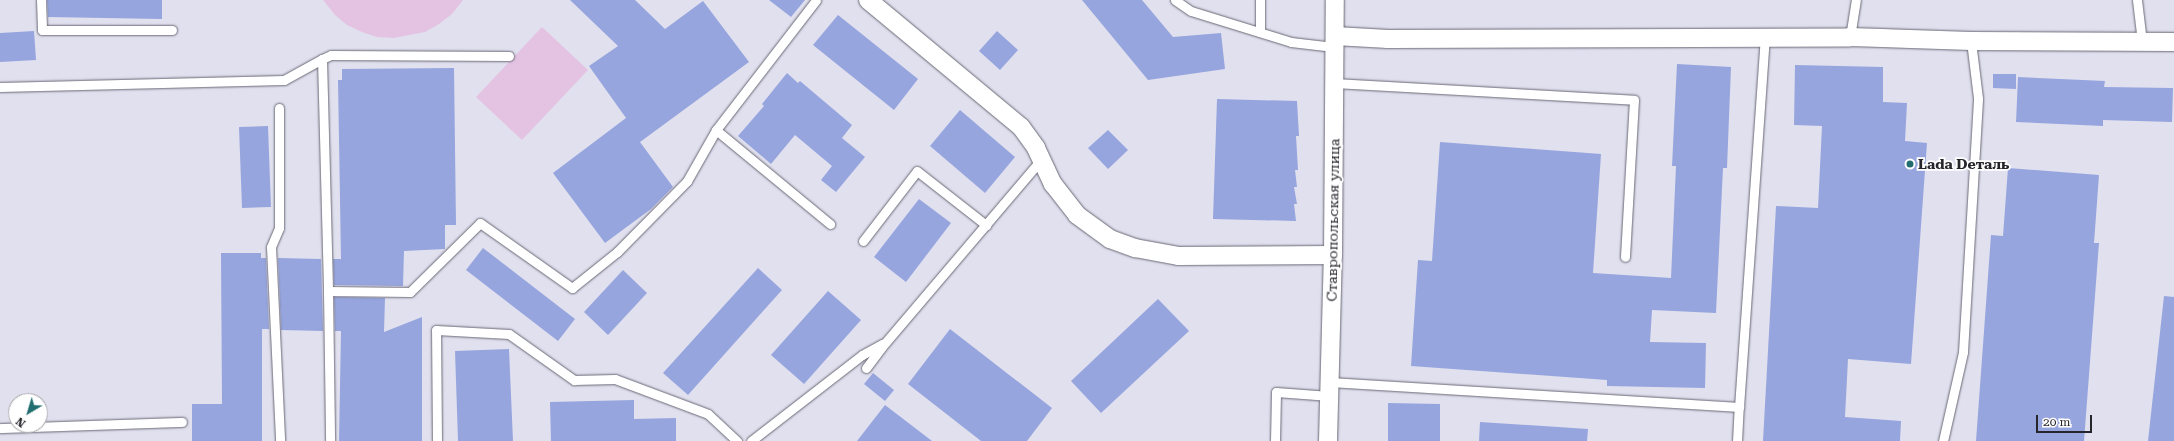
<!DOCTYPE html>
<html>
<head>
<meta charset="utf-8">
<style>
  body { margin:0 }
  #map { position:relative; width:2174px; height:441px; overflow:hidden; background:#e1e0ef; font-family:"Roboto Serif",serif }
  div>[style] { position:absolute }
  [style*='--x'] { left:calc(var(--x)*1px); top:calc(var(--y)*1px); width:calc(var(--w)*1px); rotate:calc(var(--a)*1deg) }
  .green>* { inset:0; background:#e4c3e2 }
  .building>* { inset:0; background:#96a5dd }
  .roads { filter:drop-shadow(0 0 1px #696875) drop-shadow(0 0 1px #696875) }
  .lane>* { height:9px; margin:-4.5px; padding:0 4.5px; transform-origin:4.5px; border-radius:4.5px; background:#fff }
  .street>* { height:18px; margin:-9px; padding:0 9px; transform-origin:9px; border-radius:9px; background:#fff }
  .dots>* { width:11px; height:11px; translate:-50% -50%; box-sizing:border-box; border:2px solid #fff; border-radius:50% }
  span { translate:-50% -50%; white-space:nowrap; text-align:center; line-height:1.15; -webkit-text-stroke:3.5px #fff; paint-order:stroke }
  .poi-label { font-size:14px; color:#26252b; font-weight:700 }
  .left { translate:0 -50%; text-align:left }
  .street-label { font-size:14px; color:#26252b }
  .north { position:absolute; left:8px; top:393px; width:40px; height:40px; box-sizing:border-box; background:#fff; border:1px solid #a8a8aa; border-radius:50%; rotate:218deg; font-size:11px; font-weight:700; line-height:16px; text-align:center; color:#26252b }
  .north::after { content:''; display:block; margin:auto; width:14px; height:18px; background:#216d6f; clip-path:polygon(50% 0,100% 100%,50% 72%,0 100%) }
  .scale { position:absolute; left:2036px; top:415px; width:56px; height:18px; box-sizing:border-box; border:2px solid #26252b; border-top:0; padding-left:5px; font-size:12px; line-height:14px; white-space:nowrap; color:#26252b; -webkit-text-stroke:3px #fff; paint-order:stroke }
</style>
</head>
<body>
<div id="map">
  <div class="green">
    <div style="clip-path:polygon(323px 0,463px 0,452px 14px,439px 24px,425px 32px,394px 38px,377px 37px,362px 32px,347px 25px,335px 15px)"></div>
    <div style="clip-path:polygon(542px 27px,588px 70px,522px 140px,476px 97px)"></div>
  </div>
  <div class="building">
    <div style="clip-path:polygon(47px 0,162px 0,162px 19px,48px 17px)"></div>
    <div style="clip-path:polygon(570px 0,635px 0,665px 29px,703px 1px,749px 62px,640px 142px,673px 187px,651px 209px,605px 243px,553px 173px,626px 118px,589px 66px,618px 46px)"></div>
    <div style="clip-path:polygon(769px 0,805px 0,791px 17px)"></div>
    <div style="clip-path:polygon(1082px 0,1142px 0,1173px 37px,1221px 33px,1225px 69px,1148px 80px)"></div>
    <div style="clip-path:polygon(838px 15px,918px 79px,894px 110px,813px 45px)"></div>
    <div style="clip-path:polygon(34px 31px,36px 60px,0 62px,0 33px)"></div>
    <div style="clip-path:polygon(997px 31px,1018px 50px,1000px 70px,979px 51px)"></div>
    <div style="clip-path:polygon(1677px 64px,1731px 67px,1727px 168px,1723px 168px,1716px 313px,1652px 310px,1650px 342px,1706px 343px,1705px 388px,1607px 386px,1607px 380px,1411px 366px,1418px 260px,1432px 261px,1440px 142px,1601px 154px,1593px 273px,1671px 278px,1676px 166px,1672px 166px)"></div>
    <div style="clip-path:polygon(1795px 65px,1883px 67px,1883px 102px,1907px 103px,1905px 141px,1927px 143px,1911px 364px,1848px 359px,1845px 417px,1901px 421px,1900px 441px,1763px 441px,1776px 206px,1818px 208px,1822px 126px,1794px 125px)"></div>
    <div style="clip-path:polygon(454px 68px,456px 225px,445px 225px,445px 249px,404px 251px,403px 286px,334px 285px,333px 259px,341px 259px,338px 80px,342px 80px,342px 69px)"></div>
    <div style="clip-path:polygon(787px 73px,798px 83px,800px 81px,852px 125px,842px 138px,865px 157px,836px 192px,821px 180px,832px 166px,795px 135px,771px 164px,738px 136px,764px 106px,762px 104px)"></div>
    <div style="clip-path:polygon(1993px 74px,2016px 74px,2016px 89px,1993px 88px)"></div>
    <div style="clip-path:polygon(2018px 77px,2105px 81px,2104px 87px,2173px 88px,2172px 122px,2103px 120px,2103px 126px,2016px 122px)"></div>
    <div style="clip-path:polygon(1217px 99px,1297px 101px,1299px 136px,1296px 136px,1298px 170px,1295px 170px,1297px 187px,1294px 187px,1297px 204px,1294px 204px,1296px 221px,1213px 219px)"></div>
    <div style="clip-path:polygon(960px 110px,1015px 157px,985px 193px,930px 146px)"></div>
    <div style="clip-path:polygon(268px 126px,271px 207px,242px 208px,239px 127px)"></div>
    <div style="clip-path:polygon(1108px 130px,1128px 150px,1108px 169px,1088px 148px)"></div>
    <div style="clip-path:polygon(2008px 168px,2099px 175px,2094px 243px,2099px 243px,2084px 441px,1976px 441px,1991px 235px,2003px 236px)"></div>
    <div style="clip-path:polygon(919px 199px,951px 223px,906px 282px,874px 257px)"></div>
    <div style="clip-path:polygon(483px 248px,575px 319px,558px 341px,466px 270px)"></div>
    <div style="clip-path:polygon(221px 253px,261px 253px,261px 258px,266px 258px,269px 329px,262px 329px,262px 441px,192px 441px,192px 404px,222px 404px)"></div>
    <div style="clip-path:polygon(278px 258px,321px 259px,323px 331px,281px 330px)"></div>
    <div style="clip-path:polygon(758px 268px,782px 290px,688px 395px,663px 373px)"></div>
    <div style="clip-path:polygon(623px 270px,647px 293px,608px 335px,584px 312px)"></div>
    <div style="clip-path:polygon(828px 291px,861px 320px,804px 384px,771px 355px)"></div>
    <div style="clip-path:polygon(2164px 296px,2174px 297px,2174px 441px,2148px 441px)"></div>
    <div style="clip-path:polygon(334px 297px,385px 298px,384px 332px,422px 317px,422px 441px,339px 441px,341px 331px,335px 331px)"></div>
    <div style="clip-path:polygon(1158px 299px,1189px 331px,1101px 413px,1071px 381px)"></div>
    <div style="clip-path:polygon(950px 329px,1052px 408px,1027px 441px,981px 441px,908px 384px)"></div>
    <div style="clip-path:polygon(509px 349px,513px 441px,458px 441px,455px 351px)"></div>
    <div style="clip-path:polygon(873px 373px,894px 390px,885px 401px,864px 384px)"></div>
    <div style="clip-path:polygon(634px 400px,634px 419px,676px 418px,676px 441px,551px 441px,550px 402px)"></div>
    <div style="clip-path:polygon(1388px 403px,1440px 404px,1440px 441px,1388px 441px)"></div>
    <div style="clip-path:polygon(885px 405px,932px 441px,857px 441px)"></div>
    <div style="clip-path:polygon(1480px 422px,1588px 429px,1587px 441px,1479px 441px)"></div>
  </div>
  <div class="roads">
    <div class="lane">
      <div style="--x:41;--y:0;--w:30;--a:88"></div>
      <div style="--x:42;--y:30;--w:130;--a:0"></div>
      <div style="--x:1175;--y:0;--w:19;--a:35"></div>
      <div style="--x:1191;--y:11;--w:105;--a:17.2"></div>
      <div style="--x:1291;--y:42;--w:43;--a:6.6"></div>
      <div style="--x:2137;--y:0;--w:42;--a:83.2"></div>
      <div style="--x:1260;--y:32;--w:32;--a:-90"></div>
      <div style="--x:1850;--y:37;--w:37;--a:-81"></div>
      <div style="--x:322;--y:59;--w:10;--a:-24"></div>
      <div style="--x:331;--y:55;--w:178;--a:0.3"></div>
      <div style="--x:1334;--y:83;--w:300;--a:3.2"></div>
      <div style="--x:1634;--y:100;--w:157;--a:93.3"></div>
      <div style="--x:0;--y:87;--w:284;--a:-1.4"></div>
      <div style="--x:284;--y:80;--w:43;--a:-28.9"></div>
      <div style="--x:322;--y:59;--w:232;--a:88.5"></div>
      <div style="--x:328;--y:291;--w:150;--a:89.2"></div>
      <div style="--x:279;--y:108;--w:120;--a:90"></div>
      <div style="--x:279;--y:228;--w:21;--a:113"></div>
      <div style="--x:271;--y:247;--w:194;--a:87.3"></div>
      <div style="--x:716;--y:130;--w:148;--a:39.5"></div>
      <div style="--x:863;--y:241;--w:88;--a:-52.4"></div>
      <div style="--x:917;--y:171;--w:88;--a:38"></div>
      <div style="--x:328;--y:291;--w:82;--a:0.7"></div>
      <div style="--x:410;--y:292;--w:98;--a:-44.6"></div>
      <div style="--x:480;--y:223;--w:113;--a:35.2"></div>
      <div style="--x:572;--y:288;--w:58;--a:-38.7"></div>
      <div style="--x:617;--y:252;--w:100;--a:-45.4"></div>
      <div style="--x:687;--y:181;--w:59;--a:-60.4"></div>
      <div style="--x:716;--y:130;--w:164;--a:-52.4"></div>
      <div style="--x:866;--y:368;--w:31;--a:-53"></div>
      <div style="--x:885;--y:343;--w:240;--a:-49.6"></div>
      <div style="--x:1330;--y:382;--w:410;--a:3.5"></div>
      <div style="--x:1739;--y:407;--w:370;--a:-86"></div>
      <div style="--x:0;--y:428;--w:182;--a:-1.9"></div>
      <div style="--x:437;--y:441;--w:111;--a:-90.5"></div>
      <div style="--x:436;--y:330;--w:73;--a:3.1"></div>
      <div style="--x:509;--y:334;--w:80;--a:35.3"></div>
      <div style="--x:574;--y:380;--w:41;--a:-1.4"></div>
      <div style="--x:615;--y:379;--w:99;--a:20.6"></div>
      <div style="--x:708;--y:414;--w:40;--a:43"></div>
      <div style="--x:751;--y:441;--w:140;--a:-37.8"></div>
      <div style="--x:862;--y:355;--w:23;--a:-29"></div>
      <div style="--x:1275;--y:441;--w:49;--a:-88.8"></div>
      <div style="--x:1276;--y:392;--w:54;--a:4.2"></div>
      <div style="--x:1737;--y:441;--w:34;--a:-87"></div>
      <div style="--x:1943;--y:441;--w:91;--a:-77.3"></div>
      <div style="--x:1963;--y:352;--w:254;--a:-86.6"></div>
      <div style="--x:1978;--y:98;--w:57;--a:-97"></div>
    </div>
    <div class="street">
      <div style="--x:868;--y:0;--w:199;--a:39.7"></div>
      <div style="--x:1021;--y:127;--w:26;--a:54"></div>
      <div style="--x:1036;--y:148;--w:40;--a:65"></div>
      <div style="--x:1053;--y:184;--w:39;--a:52"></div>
      <div style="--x:1077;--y:215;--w:41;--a:36"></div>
      <div style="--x:1110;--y:239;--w:27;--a:20"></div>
      <div style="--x:1135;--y:248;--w:45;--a:10.3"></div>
      <div style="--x:1179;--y:256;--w:154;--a:-0.4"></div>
      <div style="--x:1335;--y:36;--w:53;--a:3.2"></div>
      <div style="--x:1388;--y:39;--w:462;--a:-0.2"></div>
      <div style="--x:1850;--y:37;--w:121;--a:1.9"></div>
      <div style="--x:1971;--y:41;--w:203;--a:0.3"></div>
      <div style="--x:1328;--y:441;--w:186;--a:-88.5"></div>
      <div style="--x:1333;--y:255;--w:255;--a:-89.6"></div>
    </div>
  </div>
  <div class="dots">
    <div style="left:1910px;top:164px;background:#216d6f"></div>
  </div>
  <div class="poi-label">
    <span class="left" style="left:1918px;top:164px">Lada Dеталь</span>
  </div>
  <div class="street-label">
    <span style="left:1333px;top:220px;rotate:-89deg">Ставропольская улица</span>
  </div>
  <div class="north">N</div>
  <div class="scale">20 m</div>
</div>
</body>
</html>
